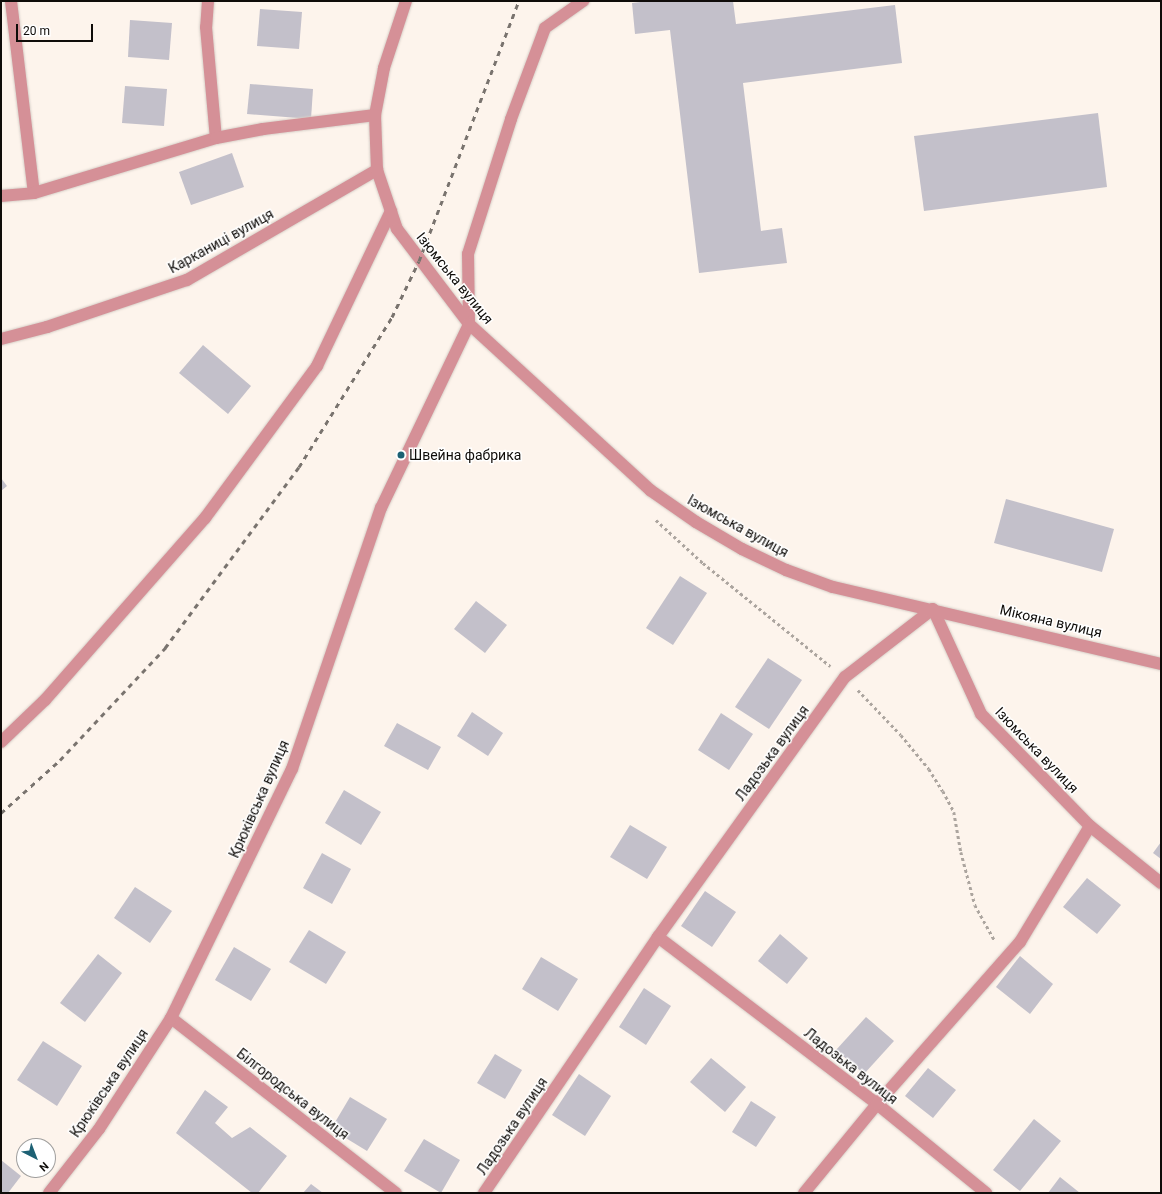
<!DOCTYPE html>
<html>
<head>
<meta charset="utf-8">
<style>
  body { margin:0 }
  #map { position:relative; width:1162px; height:1194px; overflow:hidden; background:#fdf4ec; font-family:Roboto,sans-serif }
  div>[style] { position:absolute }
  [style*='--x'] { left:calc(var(--x)*1px); top:calc(var(--y)*1px); width:calc(var(--w)*1px); rotate:calc(var(--a)*1deg) }
  .building>* { inset:0; background:#c3c0ca }
  .path>* { height:2.5px; margin-top:-1.25px; transform-origin:0; background:repeating-linear-gradient(90deg,#aca59f 0 3px,transparent 0 6px) }
  .roads { filter:drop-shadow(0 0 1px #d7cfc8) drop-shadow(0 0 1px #d7cfc8) }
  .minor>* { height:12px; margin:-6px; padding:0 6px; transform-origin:6px; border-radius:6px; background:#d59097 }
  .tertiary>* { height:12px; margin:-6px; padding:0 6px; transform-origin:6px; border-radius:6px; background:#d59097 }
  .rail>* { height:3px; margin-top:-1.5px; transform-origin:0; background:repeating-linear-gradient(90deg,#79736e 0 5px,transparent 0 10px) }
  .dots>* { width:11px; height:11px; translate:-50% -50%; box-sizing:border-box; border:2px solid #fff; border-radius:50% }
  span { translate:-50% -50%; white-space:nowrap; text-align:center; line-height:1.15; -webkit-text-stroke:3px #fff; paint-order:stroke }
  .street-label { font-size:14px; color:#0f0c09 }
  .poi-label { font-size:14px; color:#0f0c09 }
  .left { translate:0 -50%; text-align:left }
  .frame { position:absolute; inset:0; border:2px solid #0f0c09; pointer-events:none }
  .north { position:absolute; left:16px; top:1138px; width:40px; height:40px; box-sizing:border-box; background:#fff; border:1px solid #9f9e9d; border-radius:50%; rotate:138deg; font-size:11px; font-weight:700; line-height:16px; text-align:center; color:#0f0c09 }
  .north::after { content:''; display:block; margin:auto; width:14px; height:18px; background:#1d6174; clip-path:polygon(50% 0,100% 100%,50% 72%,0 100%) }
  .scale { position:absolute; left:16px; top:24px; width:77px; height:18px; box-sizing:border-box; border:2px solid #0f0c09; border-top:0; padding-left:5px; font-size:12px; line-height:14px; white-space:nowrap; color:#0f0c09; -webkit-text-stroke:3px #fff; paint-order:stroke }
</style>
</head>
<body>
<div id="map">
  <div class="building">
    <div style="clip-path:polygon(649px 1px,733px 1px,736px 24px,895px 5px,902px 63px,743px 83px,761px 231px,782px 228px,787px 263px,699px 273px,670px 30px,635px 34px,632px 3px)"></div>
    <div style="clip-path:polygon(260px 9px,302px 12px,299px 49px,257px 46px)"></div>
    <div style="clip-path:polygon(130px 20px,172px 23px,169px 60px,128px 57px)"></div>
    <div style="clip-path:polygon(250px 84px,313px 89px,311px 119px,247px 114px)"></div>
    <div style="clip-path:polygon(125px 86px,167px 89px,164px 126px,122px 123px)"></div>
    <div style="clip-path:polygon(1098px 113px,1107px 187px,924px 211px,914px 136px)"></div>
    <div style="clip-path:polygon(232px 153px,244px 187px,191px 205px,179px 172px)"></div>
    <div style="clip-path:polygon(203px 345px,251px 386px,228px 414px,179px 373px)"></div>
    <div style="clip-path:polygon(1px 478px,7px 486px,1px 491px)"></div>
    <div style="clip-path:polygon(1006px 499px,1114px 529px,1102px 572px,994px 543px)"></div>
    <div style="clip-path:polygon(680px 576px,707px 593px,673px 645px,646px 628px)"></div>
    <div style="clip-path:polygon(476px 601px,507px 625px,485px 653px,454px 629px)"></div>
    <div style="clip-path:polygon(768px 658px,802px 680px,769px 729px,735px 707px)"></div>
    <div style="clip-path:polygon(472px 712px,503px 733px,488px 756px,457px 736px)"></div>
    <div style="clip-path:polygon(721px 713px,753px 734px,729px 770px,698px 750px)"></div>
    <div style="clip-path:polygon(397px 723px,441px 747px,428px 770px,384px 746px)"></div>
    <div style="clip-path:polygon(344px 790px,381px 812px,361px 845px,325px 823px)"></div>
    <div style="clip-path:polygon(630px 825px,667px 847px,647px 879px,610px 857px)"></div>
    <div style="clip-path:polygon(1161px 842px,1161px 859px,1153px 853px)"></div>
    <div style="clip-path:polygon(322px 853px,351px 869px,332px 904px,303px 888px)"></div>
    <div style="clip-path:polygon(1087px 878px,1121px 905px,1097px 934px,1063px 907px)"></div>
    <div style="clip-path:polygon(135px 887px,172px 911px,150px 943px,114px 918px)"></div>
    <div style="clip-path:polygon(705px 891px,736px 912px,712px 947px,681px 926px)"></div>
    <div style="clip-path:polygon(309px 930px,346px 952px,326px 984px,289px 962px)"></div>
    <div style="clip-path:polygon(780px 934px,808px 958px,787px 984px,758px 961px)"></div>
    <div style="clip-path:polygon(234px 947px,271px 969px,251px 1001px,215px 980px)"></div>
    <div style="clip-path:polygon(98px 954px,122px 973px,85px 1022px,60px 1003px)"></div>
    <div style="clip-path:polygon(1020px 956px,1053px 984px,1030px 1014px,996px 987px)"></div>
    <div style="clip-path:polygon(541px 957px,578px 979px,558px 1011px,522px 989px)"></div>
    <div style="clip-path:polygon(644px 988px,671px 1006px,646px 1045px,619px 1027px)"></div>
    <div style="clip-path:polygon(866px 1017px,894px 1041px,864px 1074px,836px 1050px)"></div>
    <div style="clip-path:polygon(43px 1041px,82px 1066px,57px 1106px,17px 1080px)"></div>
    <div style="clip-path:polygon(495px 1054px,522px 1070px,505px 1099px,477px 1083px)"></div>
    <div style="clip-path:polygon(711px 1058px,746px 1087px,725px 1112px,690px 1082px)"></div>
    <div style="clip-path:polygon(928px 1068px,956px 1090px,933px 1118px,905px 1096px)"></div>
    <div style="clip-path:polygon(579px 1074px,611px 1096px,585px 1136px,552px 1115px)"></div>
    <div style="clip-path:polygon(205px 1090px,228px 1107px,215px 1123px,232px 1138px,250px 1127px,287px 1156px,258px 1193px,252px 1193px,176px 1133px)"></div>
    <div style="clip-path:polygon(350px 1097px,387px 1119px,367px 1151px,331px 1129px)"></div>
    <div style="clip-path:polygon(751px 1101px,776px 1117px,756px 1147px,732px 1132px)"></div>
    <div style="clip-path:polygon(1034px 1119px,1061px 1141px,1020px 1191px,993px 1170px)"></div>
    <div style="clip-path:polygon(424px 1139px,460px 1160px,441px 1193px,404px 1171px)"></div>
    <div style="clip-path:polygon(1px 1160px,21px 1176px,8px 1193px,1px 1193px)"></div>
    <div style="clip-path:polygon(1060px 1177px,1080px 1193px,1048px 1193px)"></div>
    <div style="clip-path:polygon(311px 1184px,323px 1193px,303px 1193px)"></div>
  </div>
  <div class="path">
    <div style="--x:656;--y:520;--w:64;--a:42.5"></div>
    <div style="--x:703;--y:563;--w:164;--a:39"></div>
    <div style="--x:858;--y:690;--w:62;--a:46.3"></div>
    <div style="--x:901;--y:735;--w:44;--a:50.5"></div>
    <div style="--x:929;--y:769;--w:26;--a:58"></div>
    <div style="--x:943;--y:791;--w:24;--a:62"></div>
    <div style="--x:954;--y:812;--w:41;--a:80.1"></div>
    <div style="--x:961;--y:852;--w:55;--a:75.2"></div>
    <div style="--x:975;--y:905;--w:41;--a:60.9"></div>
  </div>
  <div class="roads">
    <div class="minor">
      <div style="--x:11;--y:1;--w:193;--a:83.2"></div>
      <div style="--x:208;--y:1;--w:26;--a:94"></div>
      <div style="--x:206;--y:27;--w:111;--a:84.9"></div>
      <div style="--x:1;--y:196;--w:33;--a:-5"></div>
      <div style="--x:34;--y:193;--w:190;--a:-16.8"></div>
      <div style="--x:216;--y:138;--w:48;--a:-10.8"></div>
      <div style="--x:263;--y:129;--w:113;--a:-7.1"></div>
      <div style="--x:1;--y:339;--w:48;--a:-14.6"></div>
      <div style="--x:47;--y:327;--w:148;--a:-18.6"></div>
      <div style="--x:187;--y:280;--w:220;--a:-30.1"></div>
      <div style="--x:1;--y:742;--w:61;--a:-43.7"></div>
      <div style="--x:45;--y:700;--w:242;--a:-48.7"></div>
      <div style="--x:205;--y:518;--w:189;--a:-53.6"></div>
      <div style="--x:317;--y:366;--w:172;--a:-64.5"></div>
      <div style="--x:658;--y:937;--w:275;--a:37.3"></div>
      <div style="--x:877;--y:1104;--w:141;--a:39.2"></div>
      <div style="--x:171;--y:1018;--w:285;--a:37.9"></div>
      <div style="--x:49;--y:1193;--w:81;--a:-52"></div>
      <div style="--x:99;--y:1129;--w:132;--a:-57"></div>
      <div style="--x:171;--y:1018;--w:277;--a:-64.1"></div>
      <div style="--x:292;--y:769;--w:276;--a:-71.2"></div>
      <div style="--x:381;--y:508;--w:204;--a:-64.4"></div>
      <div style="--x:469;--y:324;--w:70;--a:-90.8"></div>
      <div style="--x:468;--y:254;--w:142;--a:-72.3"></div>
      <div style="--x:511;--y:119;--w:97;--a:-69.5"></div>
      <div style="--x:545;--y:28;--w:47;--a:-35.4"></div>
      <div style="--x:484;--y:1193;--w:310;--a:-55.8"></div>
      <div style="--x:658;--y:937;--w:320;--a:-54.3"></div>
      <div style="--x:845;--y:677;--w:111;--a:-37.7"></div>
      <div style="--x:933;--y:609;--w:115;--a:65.4"></div>
      <div style="--x:981;--y:714;--w:156;--a:45.8"></div>
      <div style="--x:1090;--y:826;--w:91;--a:38.8"></div>
      <div style="--x:804;--y:1193;--w:115;--a:-50.6"></div>
      <div style="--x:877;--y:1104;--w:216;--a:-48.6"></div>
      <div style="--x:1020;--y:942;--w:135;--a:-58.9"></div>
    </div>
    <div class="tertiary">
      <div style="--x:406;--y:1;--w:71;--a:108.2"></div>
      <div style="--x:384;--y:68;--w:48;--a:100.8"></div>
      <div style="--x:375;--y:115;--w:55;--a:87.9"></div>
      <div style="--x:377;--y:170;--w:62;--a:71.3"></div>
      <div style="--x:397;--y:229;--w:119;--a:52.8"></div>
      <div style="--x:469;--y:324;--w:246;--a:42.5"></div>
      <div style="--x:650;--y:490;--w:56;--a:34.8"></div>
      <div style="--x:696;--y:522;--w:53;--a:30.4"></div>
      <div style="--x:742;--y:549;--w:49;--a:25.5"></div>
      <div style="--x:786;--y:570;--w:50;--a:19.9"></div>
      <div style="--x:833;--y:587;--w:337;--a:13.2"></div>
    </div>
  </div>
  <div class="rail">
    <div style="--x:1;--y:813;--w:79;--a:-41.9"></div>
    <div style="--x:60;--y:760;--w:154;--a:-46.8"></div>
    <div style="--x:165;--y:648;--w:225;--a:-53.5"></div>
    <div style="--x:299;--y:467;--w:176;--a:-58.2"></div>
    <div style="--x:392;--y:317;--w:62;--a:-64.3"></div>
    <div style="--x:419;--y:261;--w:279;--a:-69"></div>
  </div>
  <div class="dots">
    <div style="left:401px;top:455px;background:#1d6174"></div>
  </div>
  <div class="street-label">
    <span style="left:221px;top:241px;rotate:-29deg">Карканиці вулиця</span>
    <span style="left:455px;top:278px;rotate:51deg">Ізюмська вулиця</span>
    <span style="left:738px;top:526px;rotate:29deg">Ізюмська вулиця</span>
    <span style="left:1051px;top:621px;rotate:13deg">Мікояна вулиця</span>
    <span style="left:1037px;top:750px;rotate:46deg">Ізюмська вулиця</span>
    <span style="left:772px;top:753px;rotate:-54deg">Ладозька вулиця</span>
    <span style="left:259px;top:799px;rotate:-66deg">Крюківська вулиця</span>
    <span style="left:851px;top:1066px;rotate:38deg">Ладозька вулиця</span>
    <span style="left:109px;top:1083px;rotate:-56deg">Крюківська вулиця</span>
    <span style="left:293px;top:1094px;rotate:38deg">Білгородська вулиця</span>
    <span style="left:512px;top:1126px;rotate:-56deg">Ладозька вулиця</span>
  </div>
  <div class="poi-label">
    <span class="left" style="left:409px;top:455px">Швейна фабрика</span>
  </div>
  <div class="frame"></div>
  <div class="north">N</div>
  <div class="scale">20 m</div>
</div>
</body>
</html>
